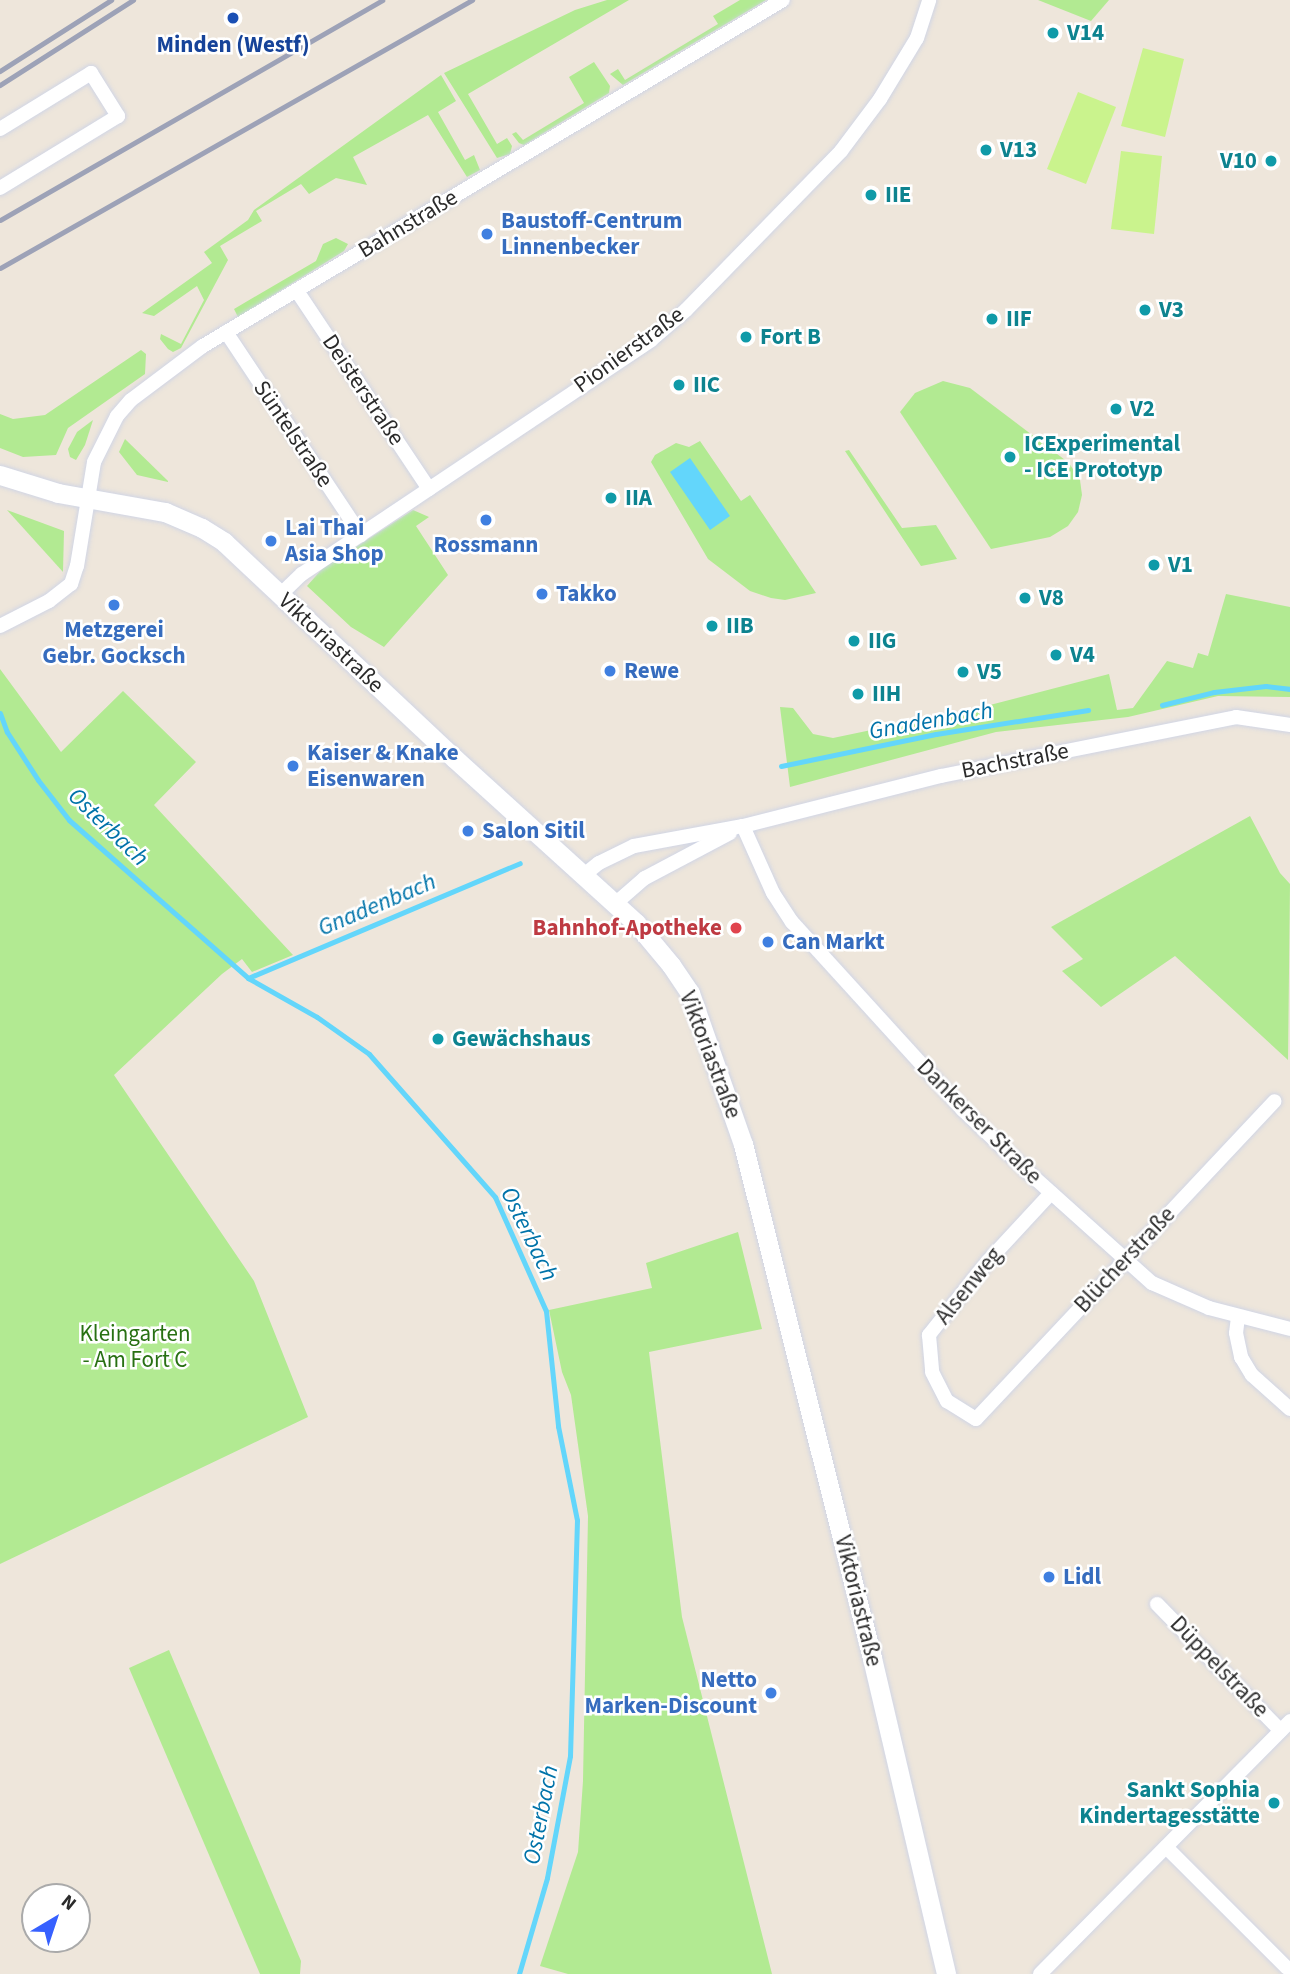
<!DOCTYPE html>
<html>
<head>
<meta charset="utf-8">
<style>
  body { margin:0 }
  #map { position:relative; width:1290px; height:1974px; overflow:hidden; background:#eee6db; font-family:"Source Sans 3",sans-serif }
  div>[style] { position:absolute }
  [style*='--x'] { left:calc(var(--x)*1px); top:calc(var(--y)*1px); width:calc(var(--w)*1px); rotate:calc(var(--a)*1deg) }
  .green>* { inset:0; background:#b2ea92 }
  .pitch>* { inset:0; background:#caf38d }
  .water>* { inset:0; background:#63d6fb }
  .stream>* { height:5px; margin:-2.5px; padding:0 2.5px; transform-origin:2.5px; border-radius:2.5px; background:#63d6fb }
  .roads { filter:drop-shadow(0 0 2px #d0d5e5) drop-shadow(0 0 2px #d0d5e5) }
  .minor>* { height:14px; margin:-7px; padding:0 7px; transform-origin:7px; border-radius:7px; background:#fff }
  .secondary>* { height:19px; margin:-9.5px; padding:0 9.5px; transform-origin:9.5px; border-radius:9.5px; background:#fff }
  .rail>* { height:5px; margin:-2.5px; padding:0 2.5px; transform-origin:2.5px; border-radius:2.5px; background:#9da2b7 }
  .dots>* { width:19px; height:19px; translate:-50% -50%; box-sizing:border-box; border:4px solid #fff; border-radius:50% }
  span { translate:-50% -50%; white-space:nowrap; text-align:center; line-height:1.15; -webkit-text-stroke:5px #fff; paint-order:stroke }
  .culture-label { font-size:23px; color:#0d838f; font-weight:700 }
  .left { translate:0 -50%; text-align:left }
  .right { translate:-100% -50%; text-align:right }
  .transit-label { font-size:23px; color:#164399; font-weight:700 }
  .shop-label { font-size:23px; color:#366cbe; font-weight:700 }
  .street-label { font-size:23px; color:#2b2b2b }
  .health-label { font-size:23px; color:#be3a42; font-weight:700 }
  .park-label { font-size:23px; color:#287013 }
  .water-label { font-size:24px; color:#0073a9; font-style:italic }
  .north { position:absolute; left:21px; top:1883px; width:70px; height:70px; box-sizing:border-box; background:#fff; border:2px solid #aaa; border-radius:50%; rotate:39deg; font-size:19px; font-weight:700; line-height:28px; text-align:center; color:#2b2b2b }
  .north::after { content:''; display:block; margin:auto; width:24px; height:32px; background:#3761ff; clip-path:polygon(50% 0,100% 100%,50% 72%,0 100%) }
</style>
</head>
<body>
<div id="map">
  <div class="green">
    <div style="clip-path:polygon(607px 0,629px 0,468px 94px,497px 144px,507px 138px,512px 146px,510px 154px,497px 158px,444px 73px,575px 10px)"></div>
    <div style="clip-path:polygon(740px 0,766px 0,623px 85px,610px 74px,618px 69px,625px 80px,718px 24px,713px 16px)"></div>
    <div style="clip-path:polygon(1038px 0,1109px 0,1091px 21px)"></div>
    <div style="clip-path:polygon(594px 62px,610px 86px,609px 93px,524px 145px,519px 143px,512px 134px,516px 132px,523px 140px,584px 103px,569px 77px)"></div>
    <div style="clip-path:polygon(441px 75px,456px 101px,438px 112px,465px 160px,474px 155px,480px 170px,467px 177px,428px 115px,353px 157px,367px 185px,336px 178px,309px 194px,301px 184px,256px 211px,262px 221px,220px 246px,228px 260px,181px 348px,173px 352px,168px 349px,160px 339px,161px 334px,181px 344px,204px 300px,197px 286px,154px 316px,142px 313px,212px 263px,204px 252px,248px 220px,254px 210px)"></div>
    <div style="clip-path:polygon(336px 238px,348px 244px,344px 251px,238px 317px,234px 309px,316px 261px,323px 244px)"></div>
    <div style="clip-path:polygon(141px 350px,146px 354px,145px 374px,68px 428px,56px 455px,23px 457px,0 448px,0 414px,13px 419px,45px 415px)"></div>
    <div style="clip-path:polygon(943px 381px,970px 388px,1069px 463px,1080px 480px,1082px 495px,1078px 512px,1068px 526px,1050px 537px,991px 549px,900px 412px,915px 393px)"></div>
    <div style="clip-path:polygon(93px 420px,85px 445px,76px 460px,70px 457px,68px 449px,77px 432px)"></div>
    <div style="clip-path:polygon(125px 439px,168px 481px,168px 482px,137px 475px,119px 452px)"></div>
    <div style="clip-path:polygon(700px 441px,741px 501px,750px 495px,816px 593px,785px 600px,771px 598px,750px 591px,708px 559px,651px 462px,655px 455px,676px 443px,689px 447px)"></div>
    <div style="clip-path:polygon(849px 450px,902px 528px,936px 525px,957px 559px,921px 566px,845px 451px)"></div>
    <div style="clip-path:polygon(7px 510px,64px 531px,63px 572px)"></div>
    <div style="clip-path:polygon(413px 510px,429px 517px,416px 526px,448px 575px,384px 647px,351px 627px,307px 586px,322px 569px)"></div>
    <div style="clip-path:polygon(1226px 594px,1290px 607px,1290px 697px,1218px 696px,1128px 717px,996px 732px,790px 787px,780px 707px,793px 708px,813px 734px,833px 738px,986px 706px,1109px 674px,1117px 710px,1133px 708px,1167px 661px,1193px 668px,1198px 653px,1208px 656px)"></div>
    <div style="clip-path:polygon(0 669px,61px 752px,123px 691px,196px 762px,154px 805px,293px 955px,252px 972px,242px 959px,222px 974px,114px 1075px,254px 1281px,308px 1417px,0 1564px)"></div>
    <div style="clip-path:polygon(1250px 816px,1280px 873px,1290px 884px,1288px 1060px,1175px 956px,1101px 1007px,1062px 971px,1083px 959px,1051px 927px)"></div>
    <div style="clip-path:polygon(738px 1232px,762px 1329px,649px 1352px,682px 1617px,772px 1974px,568px 1974px,540px 1966px,578px 1852px,583px 1781px,588px 1516px,571px 1395px,562px 1372px,549px 1310px,652px 1288px,646px 1263px)"></div>
    <div style="clip-path:polygon(169px 1650px,301px 1961px,300px 1974px,260px 1974px,129px 1668px)"></div>
  </div>
  <div class="pitch">
    <div style="clip-path:polygon(1143px 48px,1184px 59px,1165px 137px,1121px 126px)"></div>
    <div style="clip-path:polygon(1078px 92px,1116px 107px,1086px 184px,1047px 169px)"></div>
    <div style="clip-path:polygon(1121px 151px,1162px 156px,1154px 234px,1111px 229px)"></div>
  </div>
  <div class="water">
    <div style="clip-path:polygon(690px 458px,730px 516px,710px 530px,670px 472px)"></div>
  </div>
  <div class="stream">
    <div style="--x:1162;--y:705;--w:54;--a:-14"></div>
    <div style="--x:1214;--y:692;--w:52;--a:-6.6"></div>
    <div style="--x:1266;--y:686;--w:24;--a:7"></div>
    <div style="--x:0;--y:713;--w:20;--a:70"></div>
    <div style="--x:7;--y:732;--w:57;--a:57.1"></div>
    <div style="--x:38;--y:780;--w:51;--a:52.2"></div>
    <div style="--x:69;--y:820;--w:239;--a:41.4"></div>
    <div style="--x:248;--y:978;--w:79;--a:29.5"></div>
    <div style="--x:317;--y:1017;--w:64;--a:35.4"></div>
    <div style="--x:369;--y:1054;--w:191;--a:48.6"></div>
    <div style="--x:495;--y:1197;--w:125;--a:65.9"></div>
    <div style="--x:546;--y:1311;--w:116;--a:84"></div>
    <div style="--x:558;--y:1426;--w:96;--a:78.6"></div>
    <div style="--x:577;--y:1520;--w:236;--a:91.7"></div>
    <div style="--x:570;--y:1756;--w:124;--a:100.7"></div>
    <div style="--x:547;--y:1878;--w:100;--a:106.3"></div>
    <div style="--x:781;--y:766;--w:158;--a:-11.7"></div>
    <div style="--x:936;--y:734;--w:154;--a:-9"></div>
    <div style="--x:248;--y:978;--w:295;--a:-22.9"></div>
  </div>
  <div class="roads">
    <div class="minor">
      <div style="--x:0;--y:129;--w:107;--a:-31.6"></div>
      <div style="--x:91;--y:73;--w:51;--a:57.9"></div>
      <div style="--x:118;--y:116;--w:138;--a:148.6"></div>
      <div style="--x:297;--y:291;--w:238;--a:56.3"></div>
      <div style="--x:226;--y:332;--w:244;--a:56.4"></div>
      <div style="--x:280;--y:595;--w:30;--a:-44"></div>
      <div style="--x:302;--y:574;--w:420;--a:-33.8"></div>
      <div style="--x:651;--y:340;--w:46;--a:-40.6"></div>
      <div style="--x:686;--y:310;--w:222;--a:-45.7"></div>
      <div style="--x:841;--y:151;--w:65;--a:-53.1"></div>
      <div style="--x:880;--y:99;--w:71;--a:-58.8"></div>
      <div style="--x:917;--y:38;--w:40;--a:-72"></div>
      <div style="--x:0;--y:626;--w:55;--a:-27"></div>
      <div style="--x:49;--y:601;--w:28;--a:-38"></div>
      <div style="--x:71;--y:584;--w:19;--a:-72"></div>
      <div style="--x:77;--y:566;--w:105;--a:-80.7"></div>
      <div style="--x:94;--y:462;--w:51;--a:-63.4"></div>
      <div style="--x:117;--y:416;--w:21;--a:-49"></div>
      <div style="--x:131;--y:400;--w:90;--a:-36.9"></div>
      <div style="--x:203;--y:346;--w:675;--a:-30.82"></div>
      <div style="--x:743;--y:826;--w:73;--a:65.9"></div>
      <div style="--x:773;--y:893;--w:35;--a:57"></div>
      <div style="--x:792;--y:922;--w:253;--a:47.7"></div>
      <div style="--x:962;--y:1109;--w:90;--a:43.6"></div>
      <div style="--x:1027;--y:1171;--w:168;--a:41.9"></div>
      <div style="--x:1152;--y:1283;--w:62;--a:23.7"></div>
      <div style="--x:1209;--y:1308;--w:84;--a:14.5"></div>
      <div style="--x:584;--y:875;--w:19;--a:-39"></div>
      <div style="--x:599;--y:863;--w:39;--a:-26"></div>
      <div style="--x:634;--y:846;--w:111;--a:-10.4"></div>
      <div style="--x:743;--y:826;--w:204;--a:-14.2"></div>
      <div style="--x:941;--y:776;--w:301;--a:-11.3"></div>
      <div style="--x:1236;--y:717;--w:55;--a:8.4"></div>
      <div style="--x:616;--y:903;--w:38;--a:-41"></div>
      <div style="--x:645;--y:878;--w:96;--a:-27.9"></div>
      <div style="--x:1051;--y:1193;--w:93;--a:132.8"></div>
      <div style="--x:988;--y:1261;--w:95;--a:128.6"></div>
      <div style="--x:929;--y:1335;--w:37;--a:85"></div>
      <div style="--x:932;--y:1372;--w:33;--a:63"></div>
      <div style="--x:947;--y:1401;--w:34;--a:32"></div>
      <div style="--x:976;--y:1419;--w:436;--a:-46.8"></div>
      <div style="--x:1238;--y:1317;--w:16;--a:97"></div>
      <div style="--x:1236;--y:1333;--w:25;--a:78"></div>
      <div style="--x:1241;--y:1357;--w:21;--a:59"></div>
      <div style="--x:1252;--y:1375;--w:51;--a:41.8"></div>
      <div style="--x:1157;--y:1604;--w:177;--a:45.7"></div>
      <div style="--x:1166;--y:1847;--w:171;--a:45"></div>
      <div style="--x:1040;--y:1974;--w:356;--a:-45.3"></div>
    </div>
    <div class="secondary">
      <div style="--x:0;--y:475;--w:61;--a:17.2"></div>
      <div style="--x:58;--y:493;--w:109;--a:10.1"></div>
      <div style="--x:165;--y:512;--w:40;--a:23.4"></div>
      <div style="--x:202;--y:528;--w:26;--a:32"></div>
      <div style="--x:224;--y:542;--w:316;--a:43.2"></div>
      <div style="--x:454;--y:758;--w:246;--a:42.2"></div>
      <div style="--x:636;--y:923;--w:55;--a:50.2"></div>
      <div style="--x:671;--y:965;--w:34;--a:56"></div>
      <div style="--x:690;--y:993;--w:160;--a:70.7"></div>
      <div style="--x:743;--y:1144;--w:530;--a:75.91"></div>
      <div style="--x:872;--y:1658;--w:325;--a:76.8"></div>
    </div>
  </div>
  <div class="rail">
    <div style="--x:0;--y:71;--w:132;--a:-32.6"></div>
    <div style="--x:0;--y:85;--w:158;--a:-32.6"></div>
    <div style="--x:0;--y:220;--w:441;--a:-29.9"></div>
    <div style="--x:0;--y:268;--w:543;--a:-29.59"></div>
  </div>
  <div class="dots">
    <div style="left:233px;top:18px;background:#1a4fb4"></div>
    <div style="left:1053px;top:33px;background:#0f9aa8"></div>
    <div style="left:986px;top:150px;background:#0f9aa8"></div>
    <div style="left:1271px;top:161px;background:#0f9aa8"></div>
    <div style="left:871px;top:195px;background:#0f9aa8"></div>
    <div style="left:487px;top:234px;background:#3f7fe0"></div>
    <div style="left:1145px;top:310px;background:#0f9aa8"></div>
    <div style="left:992px;top:319px;background:#0f9aa8"></div>
    <div style="left:746px;top:337px;background:#0f9aa8"></div>
    <div style="left:679px;top:385px;background:#0f9aa8"></div>
    <div style="left:1116px;top:409px;background:#0f9aa8"></div>
    <div style="left:1010px;top:457px;background:#0f9aa8"></div>
    <div style="left:611px;top:498px;background:#0f9aa8"></div>
    <div style="left:486px;top:520px;background:#3f7fe0"></div>
    <div style="left:271px;top:541px;background:#3f7fe0"></div>
    <div style="left:1154px;top:565px;background:#0f9aa8"></div>
    <div style="left:542px;top:594px;background:#3f7fe0"></div>
    <div style="left:1025px;top:598px;background:#0f9aa8"></div>
    <div style="left:114px;top:605px;background:#3f7fe0"></div>
    <div style="left:712px;top:626px;background:#0f9aa8"></div>
    <div style="left:854px;top:641px;background:#0f9aa8"></div>
    <div style="left:1056px;top:655px;background:#0f9aa8"></div>
    <div style="left:610px;top:671px;background:#3f7fe0"></div>
    <div style="left:963px;top:672px;background:#0f9aa8"></div>
    <div style="left:858px;top:694px;background:#0f9aa8"></div>
    <div style="left:293px;top:766px;background:#3f7fe0"></div>
    <div style="left:468px;top:831px;background:#3f7fe0"></div>
    <div style="left:736px;top:928px;background:#e0444e"></div>
    <div style="left:768px;top:942px;background:#3f7fe0"></div>
    <div style="left:438px;top:1039px;background:#0f9aa8"></div>
    <div style="left:1049px;top:1577px;background:#3f7fe0"></div>
    <div style="left:771px;top:1693px;background:#3f7fe0"></div>
    <div style="left:1274px;top:1803px;background:#0f9aa8"></div>
  </div>
  <div class="culture-label">
    <span class="left" style="left:1067px;top:33px">V14</span>
    <span class="left" style="left:1000px;top:150px">V13</span>
    <span class="right" style="left:1257px;top:161px">V10</span>
    <span class="left" style="left:885px;top:195px">IIE</span>
    <span class="left" style="left:1159px;top:310px">V3</span>
    <span class="left" style="left:1006px;top:319px">IIF</span>
    <span class="left" style="left:760px;top:337px">Fort B</span>
    <span class="left" style="left:693px;top:385px">IIC</span>
    <span class="left" style="left:1130px;top:409px">V2</span>
    <span class="left" style="left:1024px;top:457px">ICExperimental<br>- ICE Prototyp</span>
    <span class="left" style="left:625px;top:498px">IIA</span>
    <span class="left" style="left:1168px;top:565px">V1</span>
    <span class="left" style="left:1039px;top:598px">V8</span>
    <span class="left" style="left:726px;top:626px">IIB</span>
    <span class="left" style="left:868px;top:641px">IIG</span>
    <span class="left" style="left:1070px;top:655px">V4</span>
    <span class="left" style="left:977px;top:672px">V5</span>
    <span class="left" style="left:872px;top:694px">IIH</span>
    <span class="left" style="left:452px;top:1039px">Gewächshaus</span>
    <span class="right" style="left:1260px;top:1803px">Sankt Sophia<br>Kindertagesstätte</span>
  </div>
  <div class="transit-label">
    <span style="left:233px;top:45px">Minden (Westf)</span>
  </div>
  <div class="shop-label">
    <span class="left" style="left:501px;top:234px">Baustoff-Centrum<br>Linnenbecker</span>
    <span class="left" style="left:285px;top:541px">Lai Thai<br>Asia Shop</span>
    <span style="left:486px;top:545px">Rossmann</span>
    <span class="left" style="left:556px;top:594px">Takko</span>
    <span style="left:114px;top:643px">Metzgerei<br>Gebr. Gocksch</span>
    <span class="left" style="left:624px;top:671px">Rewe</span>
    <span class="left" style="left:307px;top:766px">Kaiser &amp; Knake<br>Eisenwaren</span>
    <span class="left" style="left:482px;top:831px">Salon Sitil</span>
    <span class="left" style="left:782px;top:942px">Can Markt</span>
    <span class="left" style="left:1063px;top:1577px">Lidl</span>
    <span class="right" style="left:757px;top:1693px">Netto<br>Marken-Discount</span>
  </div>
  <div class="street-label">
    <span style="left:408px;top:224px;rotate:-31deg">Bahnstraße</span>
    <span style="left:629px;top:350px;rotate:-36deg">Pionierstraße</span>
    <span style="left:363px;top:390px;rotate:56deg">Deisterstraße</span>
    <span style="left:293px;top:434px;rotate:56deg">Süntelstraße</span>
    <span style="left:331px;top:643px;rotate:43deg">Viktoriastraße</span>
    <span style="left:1015px;top:761px;rotate:-11deg">Bachstraße</span>
    <span style="left:710px;top:1055px;rotate:69deg">Viktoriastraße</span>
    <span style="left:979px;top:1122px;rotate:45deg">Dankerser Straße</span>
    <span style="left:1125px;top:1260px;rotate:-47deg">Blücherstraße</span>
    <span style="left:969px;top:1286px;rotate:-51deg">Alsenweg</span>
    <span style="left:858px;top:1601px;rotate:76deg">Viktoriastraße</span>
    <span style="left:1219px;top:1667px;rotate:46deg">Düppelstraße</span>
  </div>
  <div class="health-label">
    <span class="right" style="left:722px;top:928px">Bahnhof-Apotheke</span>
  </div>
  <div class="park-label">
    <span style="left:135px;top:1347px">Kleingarten<br>- Am Fort C</span>
  </div>
  <div class="water-label">
    <span style="left:931px;top:721px;rotate:-10deg">Gnadenbach</span>
    <span style="left:108px;top:827px;rotate:44deg">Osterbach</span>
    <span style="left:377px;top:905px;rotate:-23deg">Gnadenbach</span>
    <span style="left:529px;top:1234px;rotate:64deg">Osterbach</span>
    <span style="left:541px;top:1815px;rotate:-79deg">Osterbach</span>
  </div>
  <div class="north">N</div>
</div>
</body>
</html>
